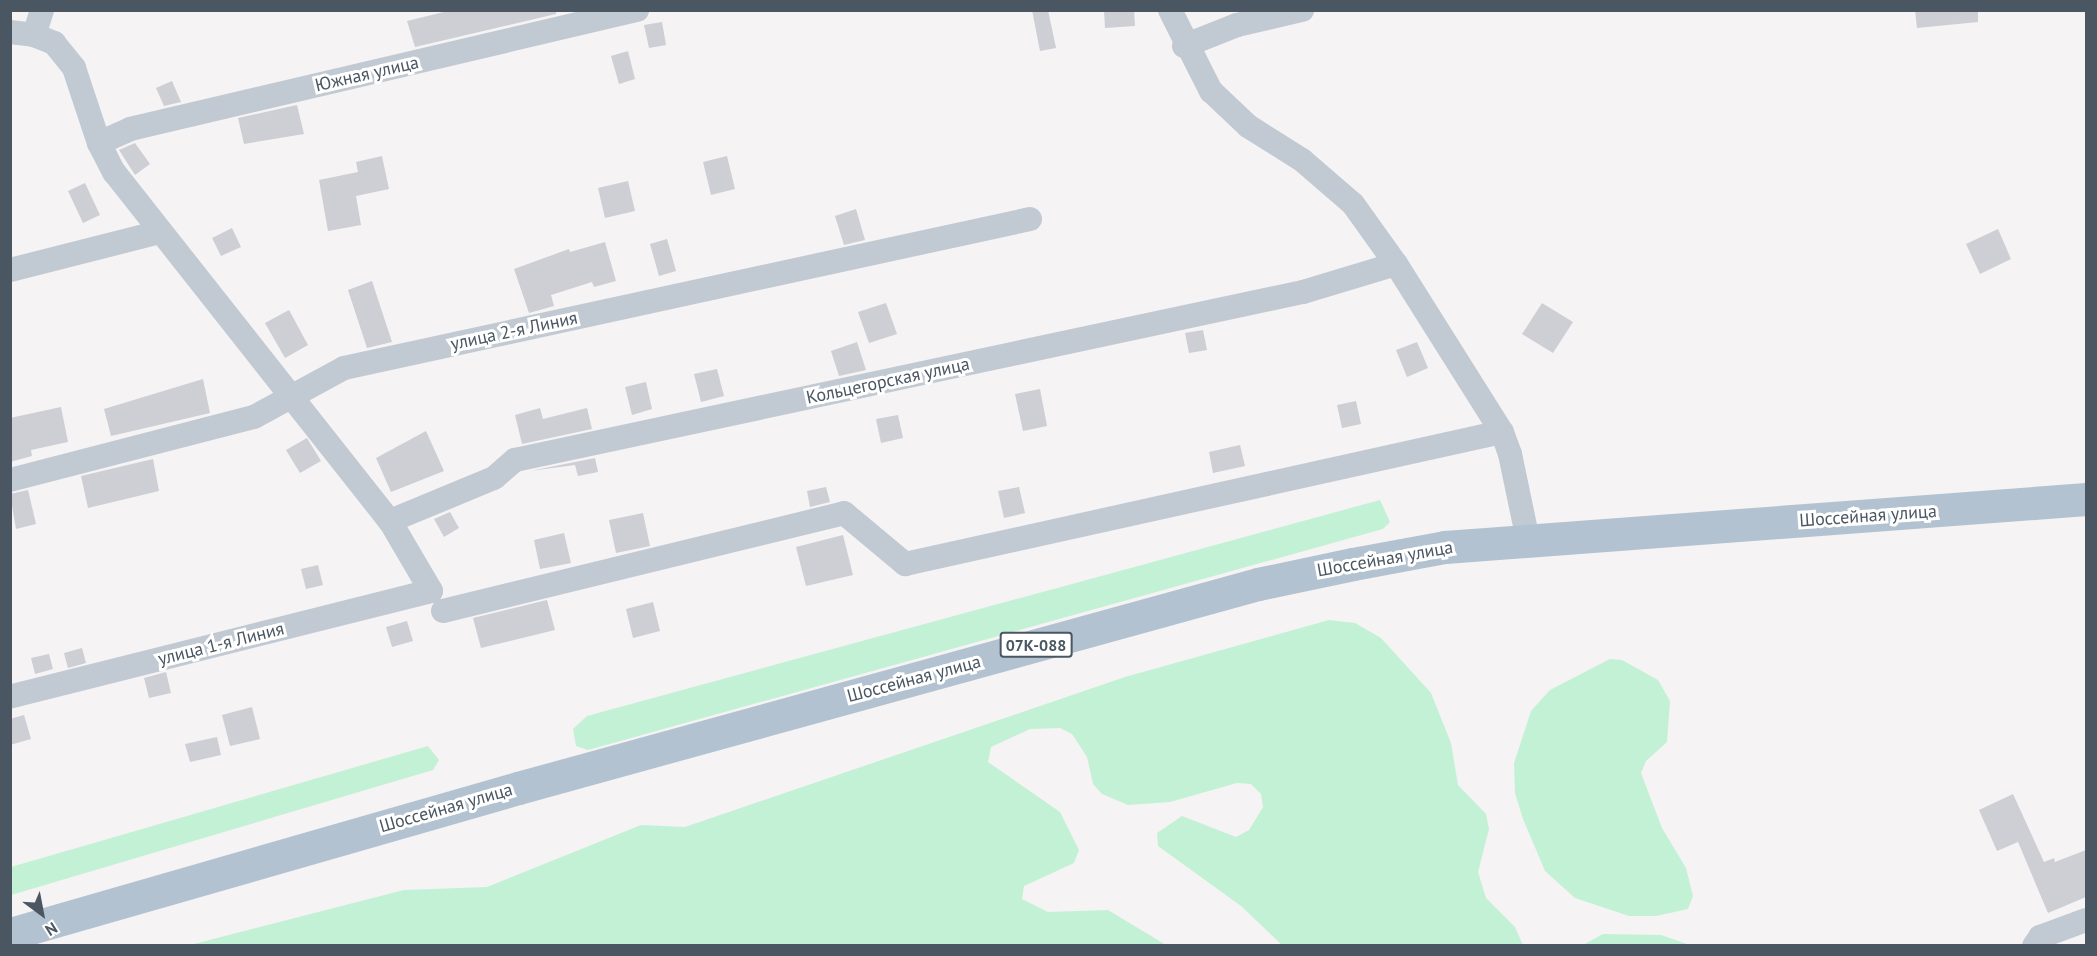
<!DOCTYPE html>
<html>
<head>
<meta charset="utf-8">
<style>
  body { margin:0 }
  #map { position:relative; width:2097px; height:956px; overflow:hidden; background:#f5f3f3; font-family:"PT Sans",sans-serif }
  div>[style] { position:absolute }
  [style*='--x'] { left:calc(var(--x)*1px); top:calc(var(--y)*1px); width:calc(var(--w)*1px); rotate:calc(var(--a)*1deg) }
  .green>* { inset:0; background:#c3f1d5 }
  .building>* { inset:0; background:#cdcfd5 }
  .street>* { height:24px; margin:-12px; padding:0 12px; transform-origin:12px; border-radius:12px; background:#c1cad2 }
  .primary>* { height:33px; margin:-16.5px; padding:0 16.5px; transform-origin:16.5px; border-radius:16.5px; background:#b3c2d1 }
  span { translate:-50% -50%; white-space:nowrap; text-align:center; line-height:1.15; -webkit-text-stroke:6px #fff; paint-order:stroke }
  .shield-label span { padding:2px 4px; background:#fff; border:2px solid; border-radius:4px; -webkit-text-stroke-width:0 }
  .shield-label { font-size:16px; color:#4a5661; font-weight:700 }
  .street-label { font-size:18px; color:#4a5661 }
  .frame { position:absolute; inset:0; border:12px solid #4a5661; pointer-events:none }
  .north { position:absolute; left:12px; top:884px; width:60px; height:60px; -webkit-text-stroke:4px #fff; paint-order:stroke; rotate:148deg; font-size:16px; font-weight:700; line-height:24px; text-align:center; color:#4a5661 }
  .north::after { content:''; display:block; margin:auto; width:21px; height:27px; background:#4a5661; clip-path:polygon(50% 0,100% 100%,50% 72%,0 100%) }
</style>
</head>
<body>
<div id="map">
  <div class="green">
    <div style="clip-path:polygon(1380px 500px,1390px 522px,1383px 529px,588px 750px,576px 746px,573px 729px,587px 716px)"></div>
    <div style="clip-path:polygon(1329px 620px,1355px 623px,1381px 638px,1431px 693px,1451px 743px,1458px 785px,1486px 814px,1489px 829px,1478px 872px,1486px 898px,1515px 927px,1523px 945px,1282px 945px,1241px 906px,1158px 846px,1157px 833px,1182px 816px,1236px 837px,1249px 830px,1263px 807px,1261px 794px,1251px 784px,1237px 783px,1170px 802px,1128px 805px,1102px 794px,1093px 784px,1087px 757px,1072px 734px,1060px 728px,1030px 729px,991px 747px,988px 762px,1060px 812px,1079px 850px,1074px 863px,1024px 886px,1022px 899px,1048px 912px,1108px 910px,1166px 945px,190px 945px,404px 890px,487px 887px,641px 825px,685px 827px,1125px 677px)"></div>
    <div style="clip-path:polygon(1610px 659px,1622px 660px,1658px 680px,1670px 701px,1667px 742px,1646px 761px,1641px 773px,1662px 828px,1686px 868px,1693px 896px,1688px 909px,1656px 916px,1629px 916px,1575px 898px,1545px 871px,1523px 819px,1515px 793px,1514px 763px,1531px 711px,1550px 690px)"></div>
    <div style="clip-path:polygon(428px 746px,439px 760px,433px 770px,11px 895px,11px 867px)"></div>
    <div style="clip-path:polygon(1603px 934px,1661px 935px,1690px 945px,1583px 945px)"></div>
  </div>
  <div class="building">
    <div style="clip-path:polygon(452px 10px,556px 10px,556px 14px,415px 47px,407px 21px)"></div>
    <div style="clip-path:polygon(1032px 10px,1048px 10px,1056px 48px,1040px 51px)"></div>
    <div style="clip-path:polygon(1104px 10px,1134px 10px,1135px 26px,1105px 28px)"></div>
    <div style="clip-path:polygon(1915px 10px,1978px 10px,1978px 22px,1917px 28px)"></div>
    <div style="clip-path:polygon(662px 22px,666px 45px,649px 48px,644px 25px)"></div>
    <div style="clip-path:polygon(628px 51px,635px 79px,619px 84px,611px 56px)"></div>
    <div style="clip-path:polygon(172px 81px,181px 102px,164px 106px,156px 88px)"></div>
    <div style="clip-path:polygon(297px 105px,304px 134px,244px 144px,238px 118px)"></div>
    <div style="clip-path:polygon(135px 143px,150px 164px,135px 175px,119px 150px)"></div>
    <div style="clip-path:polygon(382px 156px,389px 189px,356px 196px,361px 225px,328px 231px,319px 180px,358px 172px,356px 162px)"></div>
    <div style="clip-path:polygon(727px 156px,735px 189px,711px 195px,703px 162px)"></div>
    <div style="clip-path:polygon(628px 181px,635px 211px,605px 218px,598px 188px)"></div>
    <div style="clip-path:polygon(85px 183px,100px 215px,83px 223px,68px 191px)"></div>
    <div style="clip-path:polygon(856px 209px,865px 240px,844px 245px,835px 216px)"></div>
    <div style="clip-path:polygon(232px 228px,241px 247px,221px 256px,212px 238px)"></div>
    <div style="clip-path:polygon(1998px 229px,2011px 259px,1980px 274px,1966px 244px)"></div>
    <div style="clip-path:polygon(667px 239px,676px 271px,659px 276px,650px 244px)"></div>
    <div style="clip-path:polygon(605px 242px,616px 281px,594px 287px,592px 282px,551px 295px,554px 306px,529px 313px,514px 269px,569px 249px,570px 252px)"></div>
    <div style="clip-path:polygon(372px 281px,392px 342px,367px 348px,348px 290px)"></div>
    <div style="clip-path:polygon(886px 303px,897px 334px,869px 343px,858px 312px)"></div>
    <div style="clip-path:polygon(1542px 303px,1573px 322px,1553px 353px,1522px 334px)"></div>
    <div style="clip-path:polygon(289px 310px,308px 345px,285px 358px,265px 323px)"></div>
    <div style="clip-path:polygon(1203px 330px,1207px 350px,1189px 353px,1185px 333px)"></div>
    <div style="clip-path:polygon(857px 342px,866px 370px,839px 376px,831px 351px)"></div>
    <div style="clip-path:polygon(1417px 342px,1428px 368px,1407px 377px,1396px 350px)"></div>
    <div style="clip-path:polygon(717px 369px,724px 396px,701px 402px,694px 374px)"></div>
    <div style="clip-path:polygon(203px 379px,210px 413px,111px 436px,104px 409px)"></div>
    <div style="clip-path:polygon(646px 382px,652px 409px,632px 415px,625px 387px)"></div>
    <div style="clip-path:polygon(1040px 389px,1047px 426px,1023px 431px,1015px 394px)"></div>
    <div style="clip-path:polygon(1356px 401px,1361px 424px,1342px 428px,1337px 405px)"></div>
    <div style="clip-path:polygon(61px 407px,68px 442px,31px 450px,32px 456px,10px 462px,10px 418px)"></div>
    <div style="clip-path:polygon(540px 408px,543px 419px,587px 408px,592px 429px,522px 444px,515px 415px)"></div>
    <div style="clip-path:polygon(898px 415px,903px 438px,881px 443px,876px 419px)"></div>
    <div style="clip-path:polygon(426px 431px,444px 471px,391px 492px,376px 458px)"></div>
    <div style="clip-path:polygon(307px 438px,321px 461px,300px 473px,286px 450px)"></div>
    <div style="clip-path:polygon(1240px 445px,1245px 466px,1213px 473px,1209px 452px)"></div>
    <div style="clip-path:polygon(595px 458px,598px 472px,578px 476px,575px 465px,530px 471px)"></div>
    <div style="clip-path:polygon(153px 459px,159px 491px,88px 508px,81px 476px)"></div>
    <div style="clip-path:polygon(826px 487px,830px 502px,810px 507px,807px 491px)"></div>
    <div style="clip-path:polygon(1019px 487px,1025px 513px,1004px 518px,998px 491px)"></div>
    <div style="clip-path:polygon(28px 490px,36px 524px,16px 529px,10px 494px)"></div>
    <div style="clip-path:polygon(450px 512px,459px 528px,444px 537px,434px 519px)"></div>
    <div style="clip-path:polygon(643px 513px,650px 546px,616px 553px,609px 520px)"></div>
    <div style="clip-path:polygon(564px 533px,571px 563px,540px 569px,534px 540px)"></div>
    <div style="clip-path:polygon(843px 535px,853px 575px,806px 586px,796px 547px)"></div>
    <div style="clip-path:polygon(318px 565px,323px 585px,306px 589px,301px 569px)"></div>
    <div style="clip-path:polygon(547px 600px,555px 630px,481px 648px,473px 618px)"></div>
    <div style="clip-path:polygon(653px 602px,660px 631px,633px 638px,626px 609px)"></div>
    <div style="clip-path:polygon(407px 621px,413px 641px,392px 647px,386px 627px)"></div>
    <div style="clip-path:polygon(82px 648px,86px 663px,68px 668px,64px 653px)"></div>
    <div style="clip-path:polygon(49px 654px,53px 669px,35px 674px,31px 658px)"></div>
    <div style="clip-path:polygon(166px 672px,171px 693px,149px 698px,144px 678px)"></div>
    <div style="clip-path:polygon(252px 707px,260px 739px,230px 746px,222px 715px)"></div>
    <div style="clip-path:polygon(24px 715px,31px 739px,10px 745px,10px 719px)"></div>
    <div style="clip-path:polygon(217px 737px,221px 755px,190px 762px,185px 744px)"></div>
    <div style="clip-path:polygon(2013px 794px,2044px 862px,2054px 858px,2055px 862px,2086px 850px,2086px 897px,2048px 913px,2018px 842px,1997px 851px,1979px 810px)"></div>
  </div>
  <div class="street">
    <div style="--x:1170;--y:10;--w:91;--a:63.2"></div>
    <div style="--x:1211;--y:91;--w:51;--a:43.4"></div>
    <div style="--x:1248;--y:126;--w:64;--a:32.2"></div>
    <div style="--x:1302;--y:160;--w:67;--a:40.8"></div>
    <div style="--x:1353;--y:204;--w:74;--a:54.4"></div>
    <div style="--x:1396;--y:264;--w:199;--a:57.8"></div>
    <div style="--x:1502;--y:432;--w:23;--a:70"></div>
    <div style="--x:1510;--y:454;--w:88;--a:78.2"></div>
    <div style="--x:10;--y:32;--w:24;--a:7"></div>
    <div style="--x:34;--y:35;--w:22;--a:22"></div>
    <div style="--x:54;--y:43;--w:32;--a:51"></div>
    <div style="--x:74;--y:68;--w:79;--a:71.6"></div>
    <div style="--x:99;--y:143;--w:33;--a:63"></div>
    <div style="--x:114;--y:172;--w:445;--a:51.7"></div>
    <div style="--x:390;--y:521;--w:81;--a:59.6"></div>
    <div style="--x:431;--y:591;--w:434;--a:165.9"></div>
    <div style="--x:34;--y:35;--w:26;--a:-72"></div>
    <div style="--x:1184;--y:46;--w:57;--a:-21.6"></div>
    <div style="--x:1237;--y:25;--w:67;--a:-13"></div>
    <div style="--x:99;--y:143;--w:34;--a:-24"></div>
    <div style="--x:130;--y:129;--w:521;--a:-13.21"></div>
    <div style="--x:10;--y:270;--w:155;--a:-14.2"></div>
    <div style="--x:10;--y:480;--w:252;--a:-14.5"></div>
    <div style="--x:254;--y:417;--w:102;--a:-28.6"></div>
    <div style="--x:344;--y:368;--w:702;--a:-12.25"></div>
    <div style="--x:390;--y:521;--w:113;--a:-22.5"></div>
    <div style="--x:494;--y:478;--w:28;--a:-41"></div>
    <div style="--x:515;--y:460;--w:806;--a:-12.04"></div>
    <div style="--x:1303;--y:292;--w:97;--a:-16.8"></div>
    <div style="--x:443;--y:611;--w:413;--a:-13.7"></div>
    <div style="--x:844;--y:513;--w:80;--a:39.9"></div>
    <div style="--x:905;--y:564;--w:611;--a:-12.47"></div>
    <div style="--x:2034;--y:946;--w:11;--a:-56"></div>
    <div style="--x:2040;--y:937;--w:49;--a:-20.3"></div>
  </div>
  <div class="primary">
    <div style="--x:10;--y:934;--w:529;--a:-16.03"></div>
    <div style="--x:518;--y:788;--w:768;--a:-15.41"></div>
    <div style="--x:1258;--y:584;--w:97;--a:-11.9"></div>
    <div style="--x:1353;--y:564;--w:94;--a:-10.5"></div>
    <div style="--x:1445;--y:547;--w:643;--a:-4.28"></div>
  </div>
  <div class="shield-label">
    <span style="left:1036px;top:645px">07К-088</span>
  </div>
  <div class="street-label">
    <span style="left:367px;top:74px;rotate:-13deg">Южная улица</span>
    <span style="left:514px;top:331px;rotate:-12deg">улица 2-я Линия</span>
    <span style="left:888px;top:381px;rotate:-12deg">Кольцегорская улица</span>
    <span style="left:1868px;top:516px;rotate:-4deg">Шоссейная улица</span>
    <span style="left:1385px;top:559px;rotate:-10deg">Шоссейная улица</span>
    <span style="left:221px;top:644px;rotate:-14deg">улица 1-я Линия</span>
    <span style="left:914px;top:679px;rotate:-15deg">Шоссейная улица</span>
    <span style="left:446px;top:808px;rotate:-16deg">Шоссейная улица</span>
  </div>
  <div class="frame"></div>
  <div class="north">N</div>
</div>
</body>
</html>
